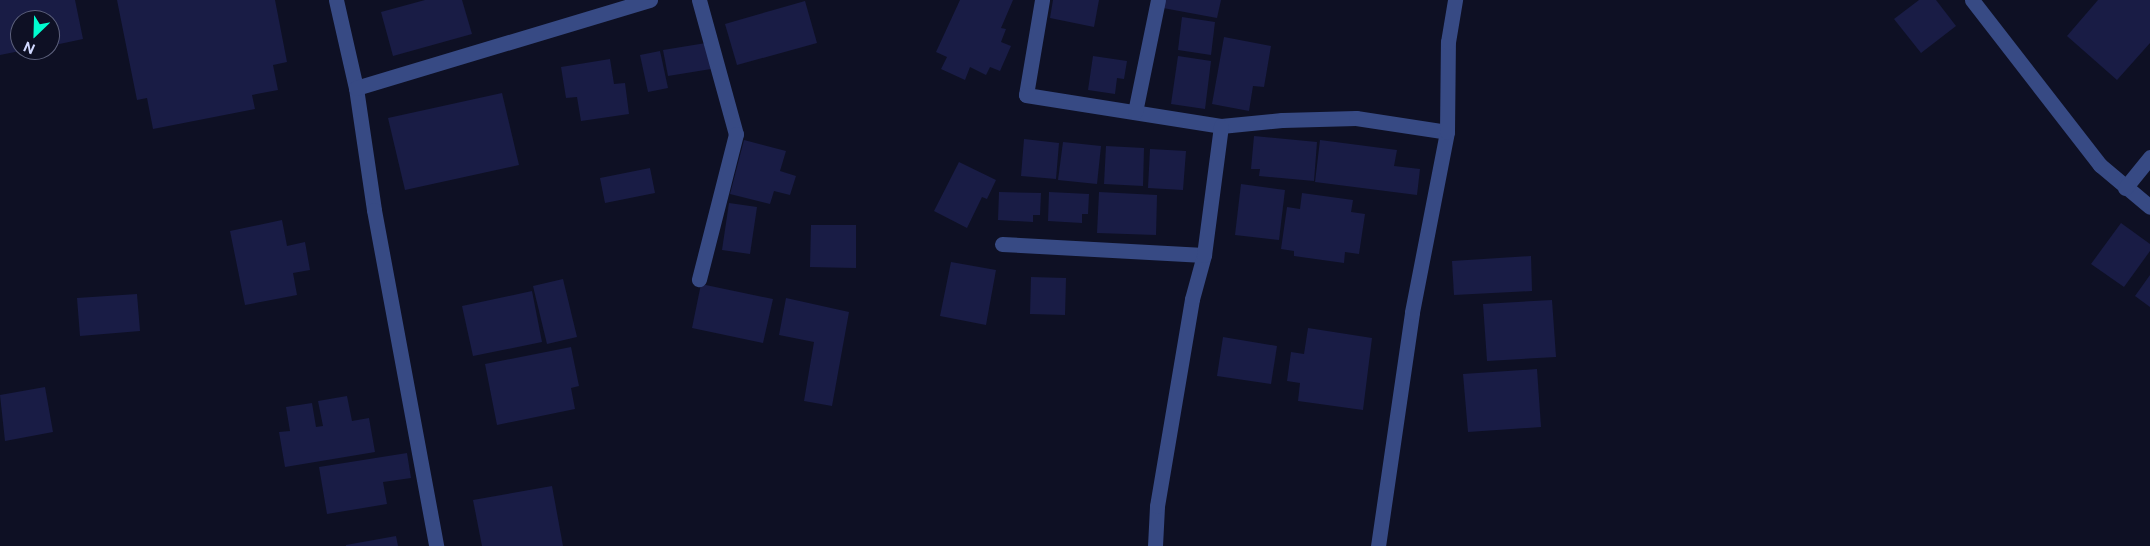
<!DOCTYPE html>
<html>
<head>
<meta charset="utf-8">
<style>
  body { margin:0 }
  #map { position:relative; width:2150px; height:546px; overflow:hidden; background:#0e1024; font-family:"Public Sans",sans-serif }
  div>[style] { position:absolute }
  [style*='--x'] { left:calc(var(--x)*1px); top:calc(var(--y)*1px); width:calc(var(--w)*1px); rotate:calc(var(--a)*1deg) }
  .building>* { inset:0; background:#191c45 }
  .minor>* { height:15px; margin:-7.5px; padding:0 7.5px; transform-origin:7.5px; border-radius:7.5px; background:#374a84 }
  span { translate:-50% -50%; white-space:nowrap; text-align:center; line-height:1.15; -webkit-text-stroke:5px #0e1024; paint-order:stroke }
  .north { position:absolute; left:10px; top:10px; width:50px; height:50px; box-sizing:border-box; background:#0e1024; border:1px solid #5c607c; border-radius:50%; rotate:204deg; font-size:14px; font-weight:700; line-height:20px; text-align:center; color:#d1d8ff }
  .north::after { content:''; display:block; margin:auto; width:18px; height:22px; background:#00fccf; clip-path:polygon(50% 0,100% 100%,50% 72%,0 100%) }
</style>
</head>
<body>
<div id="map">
  <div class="building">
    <div style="clip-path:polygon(0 0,75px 0,83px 39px,50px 46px,50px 20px,20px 20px,20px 51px,0 55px)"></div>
    <div style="clip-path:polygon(117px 0,275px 0,287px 62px,273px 65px,278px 90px,252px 95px,255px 109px,153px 129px,147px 98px,137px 100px)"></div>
    <div style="clip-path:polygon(425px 0,462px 0,472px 34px,393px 56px,381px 12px)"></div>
    <div style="clip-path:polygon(960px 0,1013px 0,1001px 28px,1006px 29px,1001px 42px,1011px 46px,1000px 71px,990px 67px,986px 75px,970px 67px,965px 80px,941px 69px,947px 57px,936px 52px)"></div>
    <div style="clip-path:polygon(1053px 0,1099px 0,1094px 27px,1050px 18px)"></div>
    <div style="clip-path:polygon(1165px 0,1221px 0,1217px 18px,1163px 8px)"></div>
    <div style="clip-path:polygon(1919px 0,1936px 0,1956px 26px,1921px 53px,1894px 19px)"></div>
    <div style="clip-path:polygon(2098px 0,2150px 0,2150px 43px,2117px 80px,2067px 36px)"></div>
    <div style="clip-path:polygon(805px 1px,817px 43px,737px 65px,725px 24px)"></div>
    <div style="clip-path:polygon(1182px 17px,1215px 22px,1211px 55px,1178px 50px)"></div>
    <div style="clip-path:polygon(1224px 37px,1271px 46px,1264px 87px,1253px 86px,1249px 111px,1212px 104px)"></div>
    <div style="clip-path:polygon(706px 43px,711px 69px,668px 76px,663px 50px)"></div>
    <div style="clip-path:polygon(660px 51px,668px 88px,648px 92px,640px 55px)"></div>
    <div style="clip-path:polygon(1093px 56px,1127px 61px,1124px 79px,1117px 78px,1115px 94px,1088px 90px)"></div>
    <div style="clip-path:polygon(1178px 56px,1211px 61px,1205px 109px,1171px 104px)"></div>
    <div style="clip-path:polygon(610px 59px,614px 84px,625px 83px,629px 114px,581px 121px,577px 97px,566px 98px,561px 67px)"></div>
    <div style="clip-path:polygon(502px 93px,519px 165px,405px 190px,388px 118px)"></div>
    <div style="clip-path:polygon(1254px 136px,1317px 142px,1314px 181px,1259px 176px,1260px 169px,1251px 169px)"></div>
    <div style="clip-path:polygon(1024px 139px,1059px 143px,1056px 179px,1021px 176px)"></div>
    <div style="clip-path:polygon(744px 140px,786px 151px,780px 171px,796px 176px,790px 195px,774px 191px,770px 204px,730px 194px)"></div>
    <div style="clip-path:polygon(1320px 140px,1397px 150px,1394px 166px,1420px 169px,1417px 195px,1315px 182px)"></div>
    <div style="clip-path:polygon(1063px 142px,1101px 146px,1097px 184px,1058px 180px)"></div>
    <div style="clip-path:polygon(1106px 146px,1144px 148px,1143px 186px,1104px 184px)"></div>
    <div style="clip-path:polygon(1150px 149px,1186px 151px,1183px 190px,1148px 188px)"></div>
    <div style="clip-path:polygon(959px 162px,996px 180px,987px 199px,982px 197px,967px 228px,934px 211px)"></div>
    <div style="clip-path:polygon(650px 168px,655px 193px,605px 203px,600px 178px)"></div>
    <div style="clip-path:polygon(1241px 184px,1285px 190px,1279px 240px,1235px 235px)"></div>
    <div style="clip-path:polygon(999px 192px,1041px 193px,1040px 215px,1033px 215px,1033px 222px,998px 220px)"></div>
    <div style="clip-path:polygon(1049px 192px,1089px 194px,1088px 214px,1082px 214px,1082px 223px,1048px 221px)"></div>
    <div style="clip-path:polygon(1099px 192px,1157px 195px,1156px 235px,1097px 233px)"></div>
    <div style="clip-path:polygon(1302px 193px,1353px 200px,1351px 212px,1365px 214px,1359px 254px,1345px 252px,1344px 263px,1294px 256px,1294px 251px,1281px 249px,1287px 207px,1300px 209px)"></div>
    <div style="clip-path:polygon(729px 203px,757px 207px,750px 254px,722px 250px)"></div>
    <div style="clip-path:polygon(282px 220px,287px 246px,305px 242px,310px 270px,293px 273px,297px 295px,245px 305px,230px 231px)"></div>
    <div style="clip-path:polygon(2121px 223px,2150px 244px,2150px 251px,2124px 287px,2091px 264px)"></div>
    <div style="clip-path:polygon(811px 225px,856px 225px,856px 268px,810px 267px)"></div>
    <div style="clip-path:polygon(1531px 256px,1532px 291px,1454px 295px,1452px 261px)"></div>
    <div style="clip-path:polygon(951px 262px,996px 270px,986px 325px,940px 316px)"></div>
    <div style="clip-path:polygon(2150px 275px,2150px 307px,2135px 296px)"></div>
    <div style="clip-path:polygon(1031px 277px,1066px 278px,1065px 315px,1030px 314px)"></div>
    <div style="clip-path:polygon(563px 279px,577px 337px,547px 344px,533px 286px)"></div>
    <div style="clip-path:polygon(701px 284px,773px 299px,763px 343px,692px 328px)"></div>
    <div style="clip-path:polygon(532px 291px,542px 342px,473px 356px,462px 306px)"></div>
    <div style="clip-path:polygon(137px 294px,140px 331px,80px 336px,77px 298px)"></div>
    <div style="clip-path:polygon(786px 298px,849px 312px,832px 406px,804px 401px,814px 342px,779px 335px)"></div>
    <div style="clip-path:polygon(1552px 300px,1556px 357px,1487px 361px,1483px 304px)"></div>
    <div style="clip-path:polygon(1308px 328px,1372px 338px,1363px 410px,1298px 401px,1300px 383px,1287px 381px,1291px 352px,1304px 354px)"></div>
    <div style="clip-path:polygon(1223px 337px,1277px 346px,1271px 384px,1217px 376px)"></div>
    <div style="clip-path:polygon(571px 347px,579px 386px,571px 388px,575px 409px,497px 425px,485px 364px)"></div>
    <div style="clip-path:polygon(1537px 369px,1541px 427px,1468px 432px,1463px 374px)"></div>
    <div style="clip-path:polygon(45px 387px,53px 432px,5px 441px,0 395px)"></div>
    <div style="clip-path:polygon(347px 396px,352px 421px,369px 418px,375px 452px,285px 467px,279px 432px,290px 431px,286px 407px,312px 403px,316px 427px,323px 426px,318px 401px)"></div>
    <div style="clip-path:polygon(407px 453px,411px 478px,383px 482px,387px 504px,327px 514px,319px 467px)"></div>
    <div style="clip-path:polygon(552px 486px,563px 546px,482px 546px,473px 500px)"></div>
    <div style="clip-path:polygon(396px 536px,398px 546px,346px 546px,346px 545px)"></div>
  </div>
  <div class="minor">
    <div style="--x:336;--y:0;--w:90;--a:77.2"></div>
    <div style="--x:356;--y:88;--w:123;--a:81.6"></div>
    <div style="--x:374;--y:210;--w:342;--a:79.5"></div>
    <div style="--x:699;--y:0;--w:139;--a:74.6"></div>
    <div style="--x:736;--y:134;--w:150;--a:104.3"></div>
    <div style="--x:1042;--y:0;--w:96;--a:99.6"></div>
    <div style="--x:1026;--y:95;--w:197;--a:9"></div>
    <div style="--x:1221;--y:126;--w:61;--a:-5.6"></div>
    <div style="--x:1282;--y:120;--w:74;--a:-1.5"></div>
    <div style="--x:1356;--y:118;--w:92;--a:8.7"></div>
    <div style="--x:1972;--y:0;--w:209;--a:52.2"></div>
    <div style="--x:2100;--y:165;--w:65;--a:40"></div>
    <div style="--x:356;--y:88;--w:307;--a:-16.7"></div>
    <div style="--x:1135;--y:112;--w:114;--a:-78.4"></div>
    <div style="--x:2125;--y:188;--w:40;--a:-51"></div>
    <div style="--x:1002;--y:244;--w:202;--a:3.1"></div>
    <div style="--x:1155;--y:546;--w:40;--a:-87.1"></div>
    <div style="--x:1157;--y:506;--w:210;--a:-80.4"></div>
    <div style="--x:1192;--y:299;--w:46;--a:-74.7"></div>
    <div style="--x:1204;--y:255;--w:130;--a:-82.5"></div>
    <div style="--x:1378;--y:546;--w:236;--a:-81.7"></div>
    <div style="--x:1412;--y:312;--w:183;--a:-79"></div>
    <div style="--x:1447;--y:132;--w:90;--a:-89.4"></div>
    <div style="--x:1448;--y:42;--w:43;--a:-80.5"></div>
  </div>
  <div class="north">N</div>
</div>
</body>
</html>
